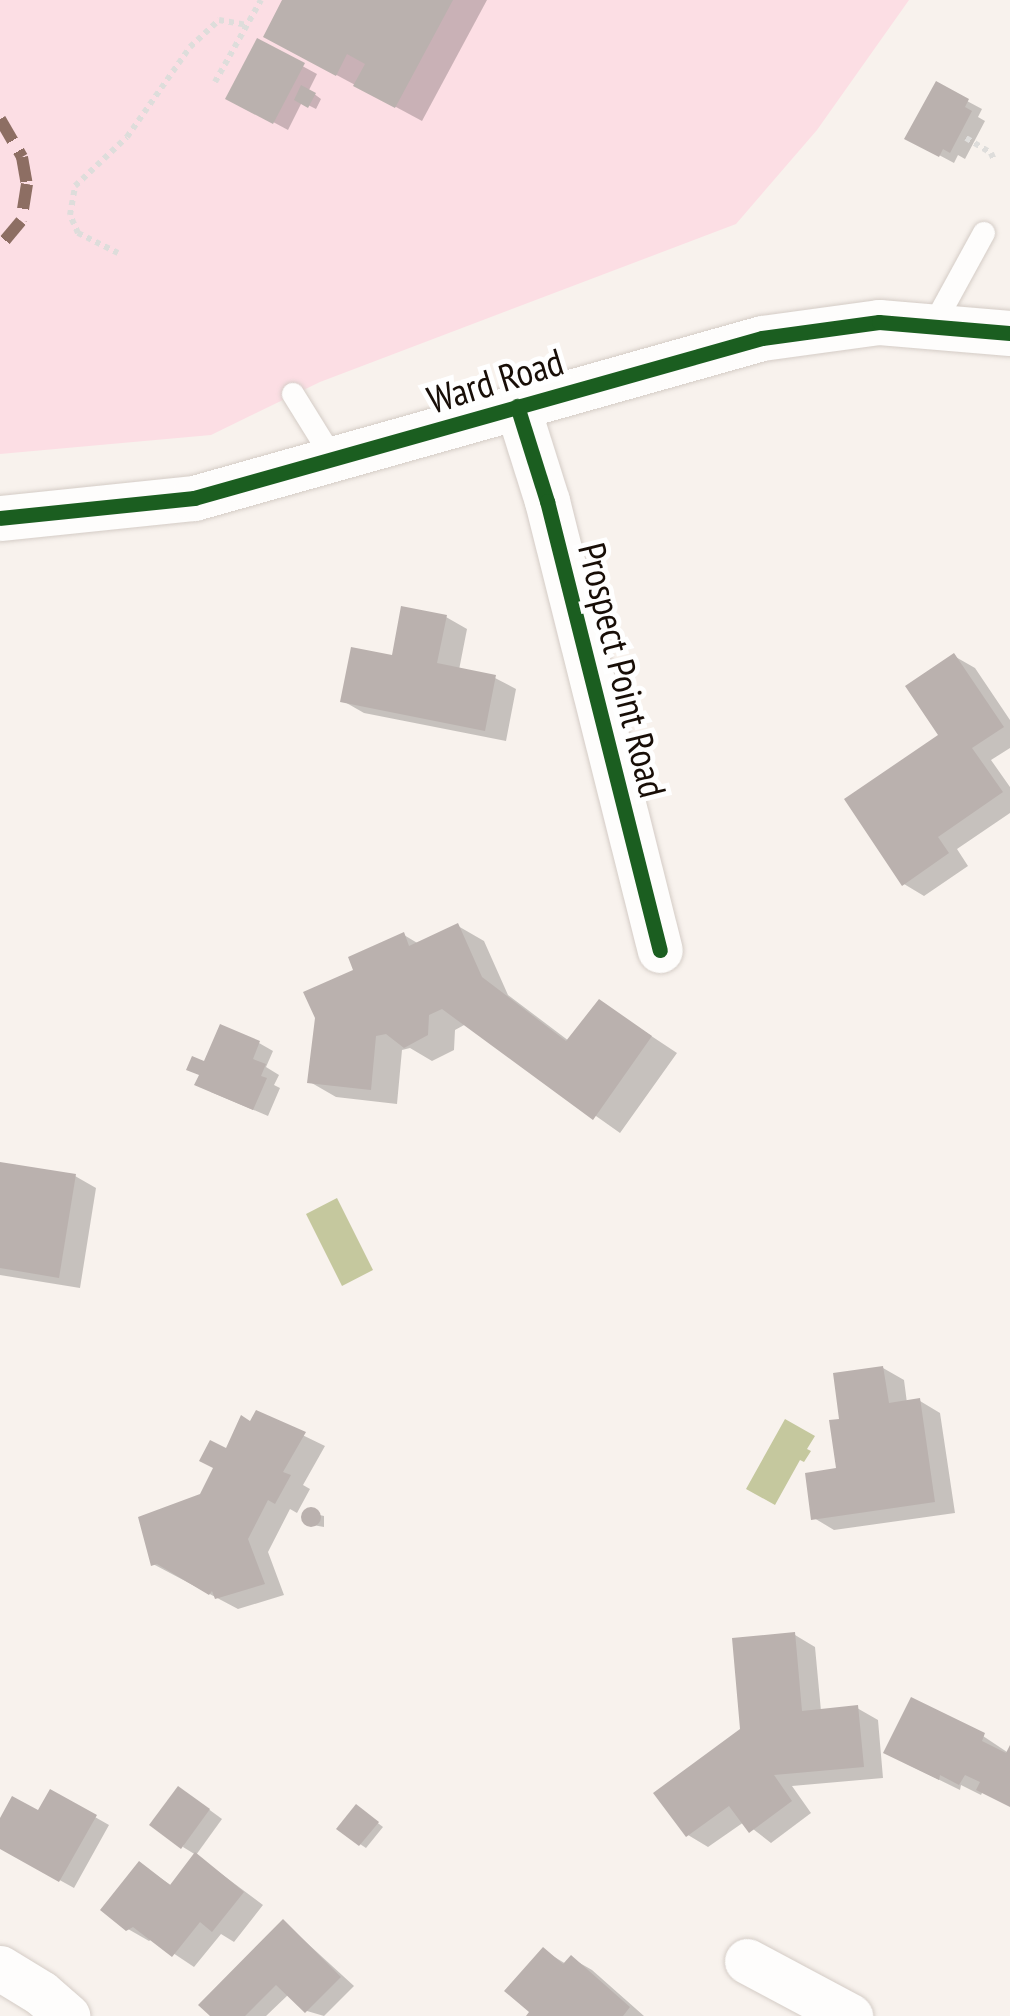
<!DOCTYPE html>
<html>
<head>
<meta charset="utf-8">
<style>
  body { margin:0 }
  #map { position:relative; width:1010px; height:2016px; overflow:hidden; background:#f8f2ed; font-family:"PT Sans Narrow",sans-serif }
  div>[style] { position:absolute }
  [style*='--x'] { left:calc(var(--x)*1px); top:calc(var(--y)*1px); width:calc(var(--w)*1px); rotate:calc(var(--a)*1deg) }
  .green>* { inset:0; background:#fcdee4 }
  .water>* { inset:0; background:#c5c89e }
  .shadow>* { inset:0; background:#0003 }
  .building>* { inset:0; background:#bab1ae }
  .round { border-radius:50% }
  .path>* { height:6px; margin-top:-3px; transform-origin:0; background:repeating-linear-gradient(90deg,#dedddb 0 5px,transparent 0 10px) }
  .roads { filter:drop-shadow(0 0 2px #d4ccc6) drop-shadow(0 0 2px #d4ccc6) }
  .lane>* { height:22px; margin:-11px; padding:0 11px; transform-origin:11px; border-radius:11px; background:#fefdfc }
  .street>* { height:45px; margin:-22.5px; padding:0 22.5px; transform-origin:22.5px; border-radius:22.5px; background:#fefdfc }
  .quiet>* { height:12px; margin-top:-6px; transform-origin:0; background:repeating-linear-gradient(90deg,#8d6e63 0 25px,transparent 0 37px) }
  .cycleway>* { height:15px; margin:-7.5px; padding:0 7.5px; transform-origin:7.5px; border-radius:7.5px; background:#1b5e20 }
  span { translate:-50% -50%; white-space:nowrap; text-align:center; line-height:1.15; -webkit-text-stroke:10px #fff; paint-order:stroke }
  .street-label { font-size:38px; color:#180e07 }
</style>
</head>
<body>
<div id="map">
  <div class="green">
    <div style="clip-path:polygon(0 0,909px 0,817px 130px,736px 224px,320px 382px,211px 435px,0 454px)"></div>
  </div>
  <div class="water">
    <div style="clip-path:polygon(337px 1198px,373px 1270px,342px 1286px,306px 1214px)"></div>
    <div style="clip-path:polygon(785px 1419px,815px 1436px,807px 1449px,811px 1451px,804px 1462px,800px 1460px,775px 1505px,746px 1489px)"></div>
  </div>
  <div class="shadow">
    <div style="clip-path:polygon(285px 0,487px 0,422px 121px,292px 51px)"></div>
    <div style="clip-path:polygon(258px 42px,317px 74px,309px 90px,321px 99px,316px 109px,302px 102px,288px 130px,228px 98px)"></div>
    <div style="clip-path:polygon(937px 85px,982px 109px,978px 117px,985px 121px,965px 159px,958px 155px,954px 163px,907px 138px)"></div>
    <div style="clip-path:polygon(446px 617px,467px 629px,459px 670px,495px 678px,516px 689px,506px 741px,364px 713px,343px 701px)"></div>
    <div style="clip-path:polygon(954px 656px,975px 668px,1010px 720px,1010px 748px,991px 760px,1010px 787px,1010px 813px,957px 849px,968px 866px,924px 896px,904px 884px,942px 736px)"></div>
    <div style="clip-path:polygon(458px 926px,484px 941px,508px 995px,569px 1041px,600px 1002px,677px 1053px,620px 1133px,466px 1024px,455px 1030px,454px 1050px,432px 1061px,410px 1048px,402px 1050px,397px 1104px,336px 1097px,310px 1082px,356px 971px,404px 935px,419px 944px)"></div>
    <div style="clip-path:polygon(259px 1043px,273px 1051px,266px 1067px,279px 1075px,274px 1085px,280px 1088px,268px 1116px,211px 1092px,201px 1076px,206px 1065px)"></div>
    <div style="clip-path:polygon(0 1164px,75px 1176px,96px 1188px,80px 1288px,0 1275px)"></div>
    <div style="clip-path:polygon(883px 1368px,904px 1380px,907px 1403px,920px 1401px,940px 1413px,955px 1513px,834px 1530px,814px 1518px,839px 1470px,842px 1421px)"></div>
    <div style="clip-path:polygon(257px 1413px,325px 1446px,303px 1485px,310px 1489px,297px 1513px,290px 1509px,268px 1552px,284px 1595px,238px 1609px,153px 1564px)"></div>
    <div style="clip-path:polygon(306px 1512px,324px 1516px,324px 1527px,307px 1524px)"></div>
    <div style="clip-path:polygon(795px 1635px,815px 1647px,821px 1711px,857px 1708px,878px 1720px,883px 1778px,792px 1786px,811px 1813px,771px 1843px,744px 1822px,708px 1847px,688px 1835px)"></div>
    <div style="clip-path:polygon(983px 1736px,1010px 1754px,1010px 1806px,983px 1791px,981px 1795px,961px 1785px,960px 1790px,907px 1764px)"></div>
    <div style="clip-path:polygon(51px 1792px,109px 1825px,74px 1888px,0 1847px,0 1823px,38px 1813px)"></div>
    <div style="clip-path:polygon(192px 1797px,222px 1819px,196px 1855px,183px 1847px)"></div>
    <div style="clip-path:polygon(362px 1811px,383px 1827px,366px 1848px,360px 1844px)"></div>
    <div style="clip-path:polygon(196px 1855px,263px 1905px,234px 1942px,221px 1934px,194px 1967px,152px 1939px,149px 1941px,128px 1929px,140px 1864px,172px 1886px)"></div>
    <div style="clip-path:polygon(284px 1922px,354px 1986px,324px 2016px,307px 2011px,289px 1994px,266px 2016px,213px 2016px)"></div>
    <div style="clip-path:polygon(543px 1950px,566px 1964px,571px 1958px,592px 1970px,644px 2016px,529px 2016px)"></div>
  </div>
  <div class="building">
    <div style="clip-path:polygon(282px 0,453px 0,395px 108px,353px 86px,365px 64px,347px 54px,336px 76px,263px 37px)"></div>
    <div style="clip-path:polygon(257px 38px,305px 63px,273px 124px,225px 99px)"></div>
    <div style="clip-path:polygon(936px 81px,969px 99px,965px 107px,972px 111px,950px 153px,943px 149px,939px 157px,904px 139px)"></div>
    <div style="clip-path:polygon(301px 85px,316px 93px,308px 108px,294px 100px)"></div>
    <div style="clip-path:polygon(401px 606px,447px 615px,437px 663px,496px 675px,485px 731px,340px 702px,351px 647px,392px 655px)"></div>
    <div style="clip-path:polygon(954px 653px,1004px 727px,972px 748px,1003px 792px,938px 837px,949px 853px,902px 886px,844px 799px,938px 735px,905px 686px)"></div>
    <div style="clip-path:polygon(458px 923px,482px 977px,566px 1041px,599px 999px,652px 1036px,593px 1120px,442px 1009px,429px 1015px,428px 1035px,404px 1048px,386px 1034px,376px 1036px,371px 1090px,307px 1083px,315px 1018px,303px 992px,353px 970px,348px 957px,404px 932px,409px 946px)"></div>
    <div style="clip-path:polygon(220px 1024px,260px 1041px,253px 1059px,266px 1064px,261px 1076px,267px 1078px,253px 1110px,194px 1085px,199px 1075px,186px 1070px,192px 1056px,204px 1061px)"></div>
    <div style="clip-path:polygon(0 1162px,76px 1174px,59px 1278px,0 1268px)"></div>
    <div style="clip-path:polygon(883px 1366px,889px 1403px,920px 1398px,935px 1502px,811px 1520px,805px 1473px,836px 1468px,829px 1420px,839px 1419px,833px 1373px)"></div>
    <div style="clip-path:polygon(256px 1410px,306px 1432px,283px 1472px,291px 1475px,275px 1504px,268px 1500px,248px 1539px,265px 1584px,215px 1599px,212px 1591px,209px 1595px,157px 1564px,151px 1566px,138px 1517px,200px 1494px,213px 1468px,199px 1461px,210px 1440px,226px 1448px,241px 1415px,250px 1421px)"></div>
    <div class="round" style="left:301px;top:1507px;width:20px;height:20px"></div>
    <div style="clip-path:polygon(795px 1632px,802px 1711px,858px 1705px,864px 1767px,774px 1775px,792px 1801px,749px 1833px,729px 1806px,686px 1837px,653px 1793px,740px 1729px,732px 1638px)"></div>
    <div style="clip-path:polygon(911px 1697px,985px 1733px,982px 1741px,1006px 1753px,1010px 1745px,1010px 1807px,976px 1790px,980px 1782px,965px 1775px,959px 1785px,940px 1775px,939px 1780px,883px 1753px)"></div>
    <div style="clip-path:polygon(178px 1786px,210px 1809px,181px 1849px,149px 1825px)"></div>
    <div style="clip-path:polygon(50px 1789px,97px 1815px,59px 1882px,0 1849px,0 1818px,12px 1796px,38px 1810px)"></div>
    <div style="clip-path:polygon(356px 1804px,379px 1822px,359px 1846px,336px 1829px)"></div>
    <div style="clip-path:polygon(195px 1852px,244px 1892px,212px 1932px,200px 1922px,172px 1957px,133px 1927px,126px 1931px,100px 1910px,139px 1861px,170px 1885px)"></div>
    <div style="clip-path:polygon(283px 1919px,341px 1977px,305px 2013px,276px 1985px,245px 2016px,210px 2016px,198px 2005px)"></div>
    <div style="clip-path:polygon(543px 1947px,563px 1964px,571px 1955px,630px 2007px,623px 2016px,526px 2016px,529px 2012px,504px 1991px)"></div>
  </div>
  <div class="path">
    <div style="--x:215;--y:82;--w:94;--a:-60.7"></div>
    <div style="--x:966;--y:138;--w:29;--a:31"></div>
    <div style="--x:991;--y:153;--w:8;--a:67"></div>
    <div style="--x:118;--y:253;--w:45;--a:-153.4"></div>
    <div style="--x:78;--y:233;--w:20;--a:-114"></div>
    <div style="--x:70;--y:215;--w:29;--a:-80"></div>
    <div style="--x:75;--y:186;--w:71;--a:-43.3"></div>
    <div style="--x:127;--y:137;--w:110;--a:-55"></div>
    <div style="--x:190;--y:47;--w:40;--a:-43"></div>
    <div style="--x:219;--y:20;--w:28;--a:10"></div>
  </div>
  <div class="roads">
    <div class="lane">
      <div style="--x:933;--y:326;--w:106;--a:-61.3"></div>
      <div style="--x:293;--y:394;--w:78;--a:58.2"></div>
    </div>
    <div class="street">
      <div style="--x:517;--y:406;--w:100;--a:72.5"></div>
      <div style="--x:547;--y:501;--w:463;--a:75.9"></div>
      <div style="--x:0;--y:518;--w:195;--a:-5.9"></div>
      <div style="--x:194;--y:498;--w:590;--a:-15.73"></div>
      <div style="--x:762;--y:338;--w:118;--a:-7.8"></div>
      <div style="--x:879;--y:322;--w:131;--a:4.8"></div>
      <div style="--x:747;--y:1961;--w:117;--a:28.1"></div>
      <div style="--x:0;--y:1968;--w:48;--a:31.4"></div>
      <div style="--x:41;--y:1993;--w:35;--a:41"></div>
    </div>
  </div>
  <div class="quiet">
    <div style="--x:0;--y:119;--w:44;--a:59.9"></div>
    <div style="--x:22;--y:157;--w:27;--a:80"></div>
    <div style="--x:27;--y:184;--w:37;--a:99"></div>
    <div style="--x:21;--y:221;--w:33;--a:130"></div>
  </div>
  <div class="cycleway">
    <div style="--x:517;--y:406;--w:100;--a:72.5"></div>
    <div style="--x:547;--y:501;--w:463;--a:75.9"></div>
    <div style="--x:0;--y:518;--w:195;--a:-5.9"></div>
    <div style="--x:194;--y:498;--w:590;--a:-15.73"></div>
    <div style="--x:762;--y:338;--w:118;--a:-7.8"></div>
    <div style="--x:879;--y:322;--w:131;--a:4.8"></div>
  </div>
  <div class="street-label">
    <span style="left:495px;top:380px;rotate:-17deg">Ward Road</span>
    <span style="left:623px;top:670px;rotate:76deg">Prospect Point Road</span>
  </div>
</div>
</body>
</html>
